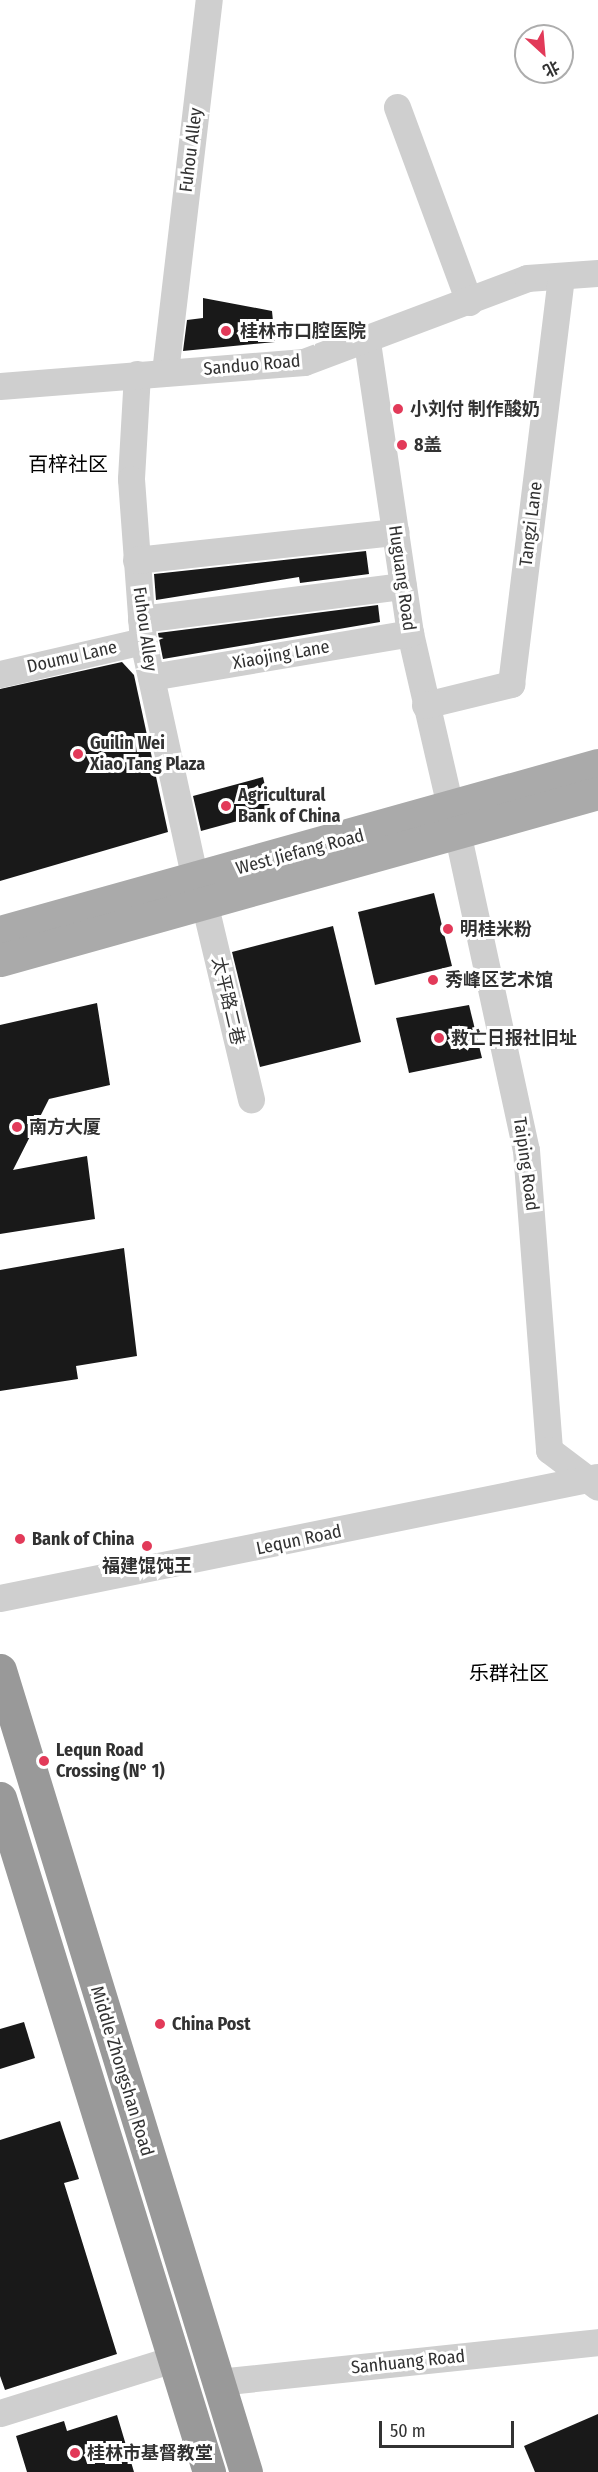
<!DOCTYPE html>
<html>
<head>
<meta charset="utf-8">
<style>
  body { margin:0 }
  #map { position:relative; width:598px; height:2472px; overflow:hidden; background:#fff; font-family:"Fira Sans Condensed","Noto Sans SC",sans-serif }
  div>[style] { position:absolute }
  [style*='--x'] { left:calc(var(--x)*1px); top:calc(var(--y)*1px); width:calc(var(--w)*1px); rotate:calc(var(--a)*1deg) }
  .building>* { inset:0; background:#191919 }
  .minor>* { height:27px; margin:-13.5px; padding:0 13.5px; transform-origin:13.5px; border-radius:13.5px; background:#cfcfcf }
  .major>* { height:33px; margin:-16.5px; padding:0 16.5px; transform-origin:16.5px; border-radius:16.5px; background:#aaa }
  .highway>* { height:33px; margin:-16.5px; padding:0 16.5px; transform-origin:16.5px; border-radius:16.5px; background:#999 }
  .dots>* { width:16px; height:16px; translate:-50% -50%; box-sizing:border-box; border:3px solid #fff; border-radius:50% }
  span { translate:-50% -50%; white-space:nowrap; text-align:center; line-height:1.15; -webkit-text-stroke:6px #fff; paint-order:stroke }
  .street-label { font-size:18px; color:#323232 }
  .poi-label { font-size:18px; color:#323232; font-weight:700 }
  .left { translate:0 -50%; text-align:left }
  .neighbourhood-label { font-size:20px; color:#000 }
  .north { position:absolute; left:514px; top:24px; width:60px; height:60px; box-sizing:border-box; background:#fff; border:2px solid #adadad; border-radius:50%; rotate:154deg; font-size:16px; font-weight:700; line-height:24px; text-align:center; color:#323232 }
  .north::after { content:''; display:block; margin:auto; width:21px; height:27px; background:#e23a59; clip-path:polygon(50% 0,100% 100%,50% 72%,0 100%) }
  .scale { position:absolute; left:379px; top:2421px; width:135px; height:27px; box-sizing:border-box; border:3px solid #323232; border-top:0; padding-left:8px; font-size:18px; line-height:21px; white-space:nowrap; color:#323232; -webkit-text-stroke:4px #fff; paint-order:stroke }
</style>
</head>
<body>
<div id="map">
  <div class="building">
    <div style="clip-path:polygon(203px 298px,272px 311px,275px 342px,183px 351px,187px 320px,203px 318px)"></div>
    <div style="clip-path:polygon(366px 551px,369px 574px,300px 583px,299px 577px,156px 600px,154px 574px)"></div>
    <div style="clip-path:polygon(378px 605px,380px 622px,163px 659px,159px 639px,158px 633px)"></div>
    <div style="clip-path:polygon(122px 662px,134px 675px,168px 832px,0 881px,0 689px)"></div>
    <div style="clip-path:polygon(263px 777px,271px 812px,201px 831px,193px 796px)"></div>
    <div style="clip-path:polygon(434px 893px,452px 966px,375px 985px,358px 912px)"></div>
    <div style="clip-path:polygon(333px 926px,361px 1042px,260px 1067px,232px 952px)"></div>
    <div style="clip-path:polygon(97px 1003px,110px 1085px,49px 1099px,13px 1170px,87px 1156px,95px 1219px,0 1234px,0 1025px)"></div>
    <div style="clip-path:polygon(469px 1005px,482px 1058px,409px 1073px,396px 1018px)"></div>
    <div style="clip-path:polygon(124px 1248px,137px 1356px,76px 1366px,78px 1379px,0 1391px,0 1270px)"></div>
    <div style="clip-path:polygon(24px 2022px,35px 2058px,0 2069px,0 2029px)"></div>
    <div style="clip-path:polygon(60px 2121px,79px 2179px,64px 2183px,117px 2354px,5px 2390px,0 2376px,0 2140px)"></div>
    <div style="clip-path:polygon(598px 2414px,598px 2472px,535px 2472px,524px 2446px)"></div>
    <div style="clip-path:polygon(117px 2415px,134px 2472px,27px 2472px,16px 2436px,64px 2421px,67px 2431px)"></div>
  </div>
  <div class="minor">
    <div style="--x:397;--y:107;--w:208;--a:69.7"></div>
    <div style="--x:367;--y:342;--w:294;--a:81.6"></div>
    <div style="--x:410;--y:633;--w:182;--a:77"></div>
    <div style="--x:165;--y:372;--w:375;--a:-83.3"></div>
    <div style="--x:137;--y:374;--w:105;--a:93.3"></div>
    <div style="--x:131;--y:479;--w:162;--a:85.8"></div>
    <div style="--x:143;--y:641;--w:245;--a:77.7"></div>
    <div style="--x:0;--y:386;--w:305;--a:-4.5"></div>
    <div style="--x:304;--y:362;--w:238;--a:-20.6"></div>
    <div style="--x:527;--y:278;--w:71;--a:-4"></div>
    <div style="--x:136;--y:560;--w:261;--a:-6.2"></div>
    <div style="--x:141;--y:619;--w:264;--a:-7.2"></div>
    <div style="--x:0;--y:674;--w:147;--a:-13"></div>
    <div style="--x:151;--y:677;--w:263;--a:-9.6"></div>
    <div style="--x:425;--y:705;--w:89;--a:-13.7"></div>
    <div style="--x:511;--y:684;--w:411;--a:-83"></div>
    <div style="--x:458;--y:836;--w:321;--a:77.8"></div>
    <div style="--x:526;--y:1150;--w:301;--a:85.6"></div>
    <div style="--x:549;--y:1450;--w:61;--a:37.1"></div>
    <div style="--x:204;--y:902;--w:203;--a:76.6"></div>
    <div style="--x:0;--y:1598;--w:609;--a:-11.46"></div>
    <div style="--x:218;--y:2382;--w:382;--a:-6"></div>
    <div style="--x:0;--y:2413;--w:181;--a:-17.3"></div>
  </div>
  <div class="major">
    <div style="--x:0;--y:932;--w:621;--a:-15.6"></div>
    <div style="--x:0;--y:960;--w:621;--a:-15.6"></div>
  </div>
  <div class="highway">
    <div style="--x:0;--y:1670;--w:839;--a:72.95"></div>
    <div style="--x:0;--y:1798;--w:706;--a:72.77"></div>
  </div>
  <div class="dots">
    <div style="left:226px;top:331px;background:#e23a59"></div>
    <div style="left:398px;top:409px;background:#e23a59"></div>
    <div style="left:402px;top:445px;background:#e23a59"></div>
    <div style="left:78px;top:754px;background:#e23a59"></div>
    <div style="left:226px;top:806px;background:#e23a59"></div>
    <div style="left:448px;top:929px;background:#e23a59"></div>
    <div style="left:433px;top:980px;background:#e23a59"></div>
    <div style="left:439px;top:1038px;background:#e23a59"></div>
    <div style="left:17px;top:1127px;background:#e23a59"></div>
    <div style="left:20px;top:1539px;background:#e23a59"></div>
    <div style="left:147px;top:1546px;background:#e23a59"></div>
    <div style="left:44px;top:1761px;background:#e23a59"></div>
    <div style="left:160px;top:2024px;background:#e23a59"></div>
    <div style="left:75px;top:2453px;background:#e23a59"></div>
  </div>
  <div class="street-label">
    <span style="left:191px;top:150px;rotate:-83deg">Fuhou Alley</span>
    <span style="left:252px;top:365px;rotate:-5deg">Sanduo Road</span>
    <span style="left:531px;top:524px;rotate:-83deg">Tangzi Lane</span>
    <span style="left:402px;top:578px;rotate:82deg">Huguang Road</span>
    <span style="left:145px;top:629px;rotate:82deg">Fuhou Alley</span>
    <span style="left:281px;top:655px;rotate:-10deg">Xiaojing Lane</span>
    <span style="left:72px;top:657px;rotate:-13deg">Doumu Lane</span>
    <span style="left:300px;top:852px;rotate:-15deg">West Jiefang Road</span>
    <span style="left:228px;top:1001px;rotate:77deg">太平路二巷</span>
    <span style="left:526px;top:1164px;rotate:82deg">Taiping Road</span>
    <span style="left:299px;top:1540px;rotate:-12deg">Lequn Road</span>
    <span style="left:122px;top:2071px;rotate:73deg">Middle Zhongshan Road</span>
    <span style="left:408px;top:2362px;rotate:-6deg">Sanhuang Road</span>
  </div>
  <div class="poi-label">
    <span class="left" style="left:240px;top:331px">桂林市口腔医院</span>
    <span class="left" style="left:410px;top:409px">小刘付 制作酸奶</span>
    <span class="left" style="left:414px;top:445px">8盖</span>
    <span class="left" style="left:90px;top:754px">Guilin Wei<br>Xiao Tang Plaza</span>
    <span class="left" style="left:238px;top:806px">Agricultural<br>Bank of China</span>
    <span class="left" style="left:460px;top:929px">明桂米粉</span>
    <span class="left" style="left:445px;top:980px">秀峰区艺术馆</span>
    <span class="left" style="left:451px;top:1038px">救亡日报社旧址</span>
    <span class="left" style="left:29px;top:1127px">南方大厦</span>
    <span class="left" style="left:32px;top:1539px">Bank of China</span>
    <span style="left:147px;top:1566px">福建馄饨王</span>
    <span class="left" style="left:56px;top:1761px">Lequn Road<br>Crossing (N° 1)</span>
    <span class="left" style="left:172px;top:2024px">China Post</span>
    <span class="left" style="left:87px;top:2453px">桂林市基督教堂</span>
  </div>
  <div class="neighbourhood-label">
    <span style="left:68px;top:464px">百梓社区</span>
    <span style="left:509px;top:1673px">乐群社区</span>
  </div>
  <div class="north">北</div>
  <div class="scale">50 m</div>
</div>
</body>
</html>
